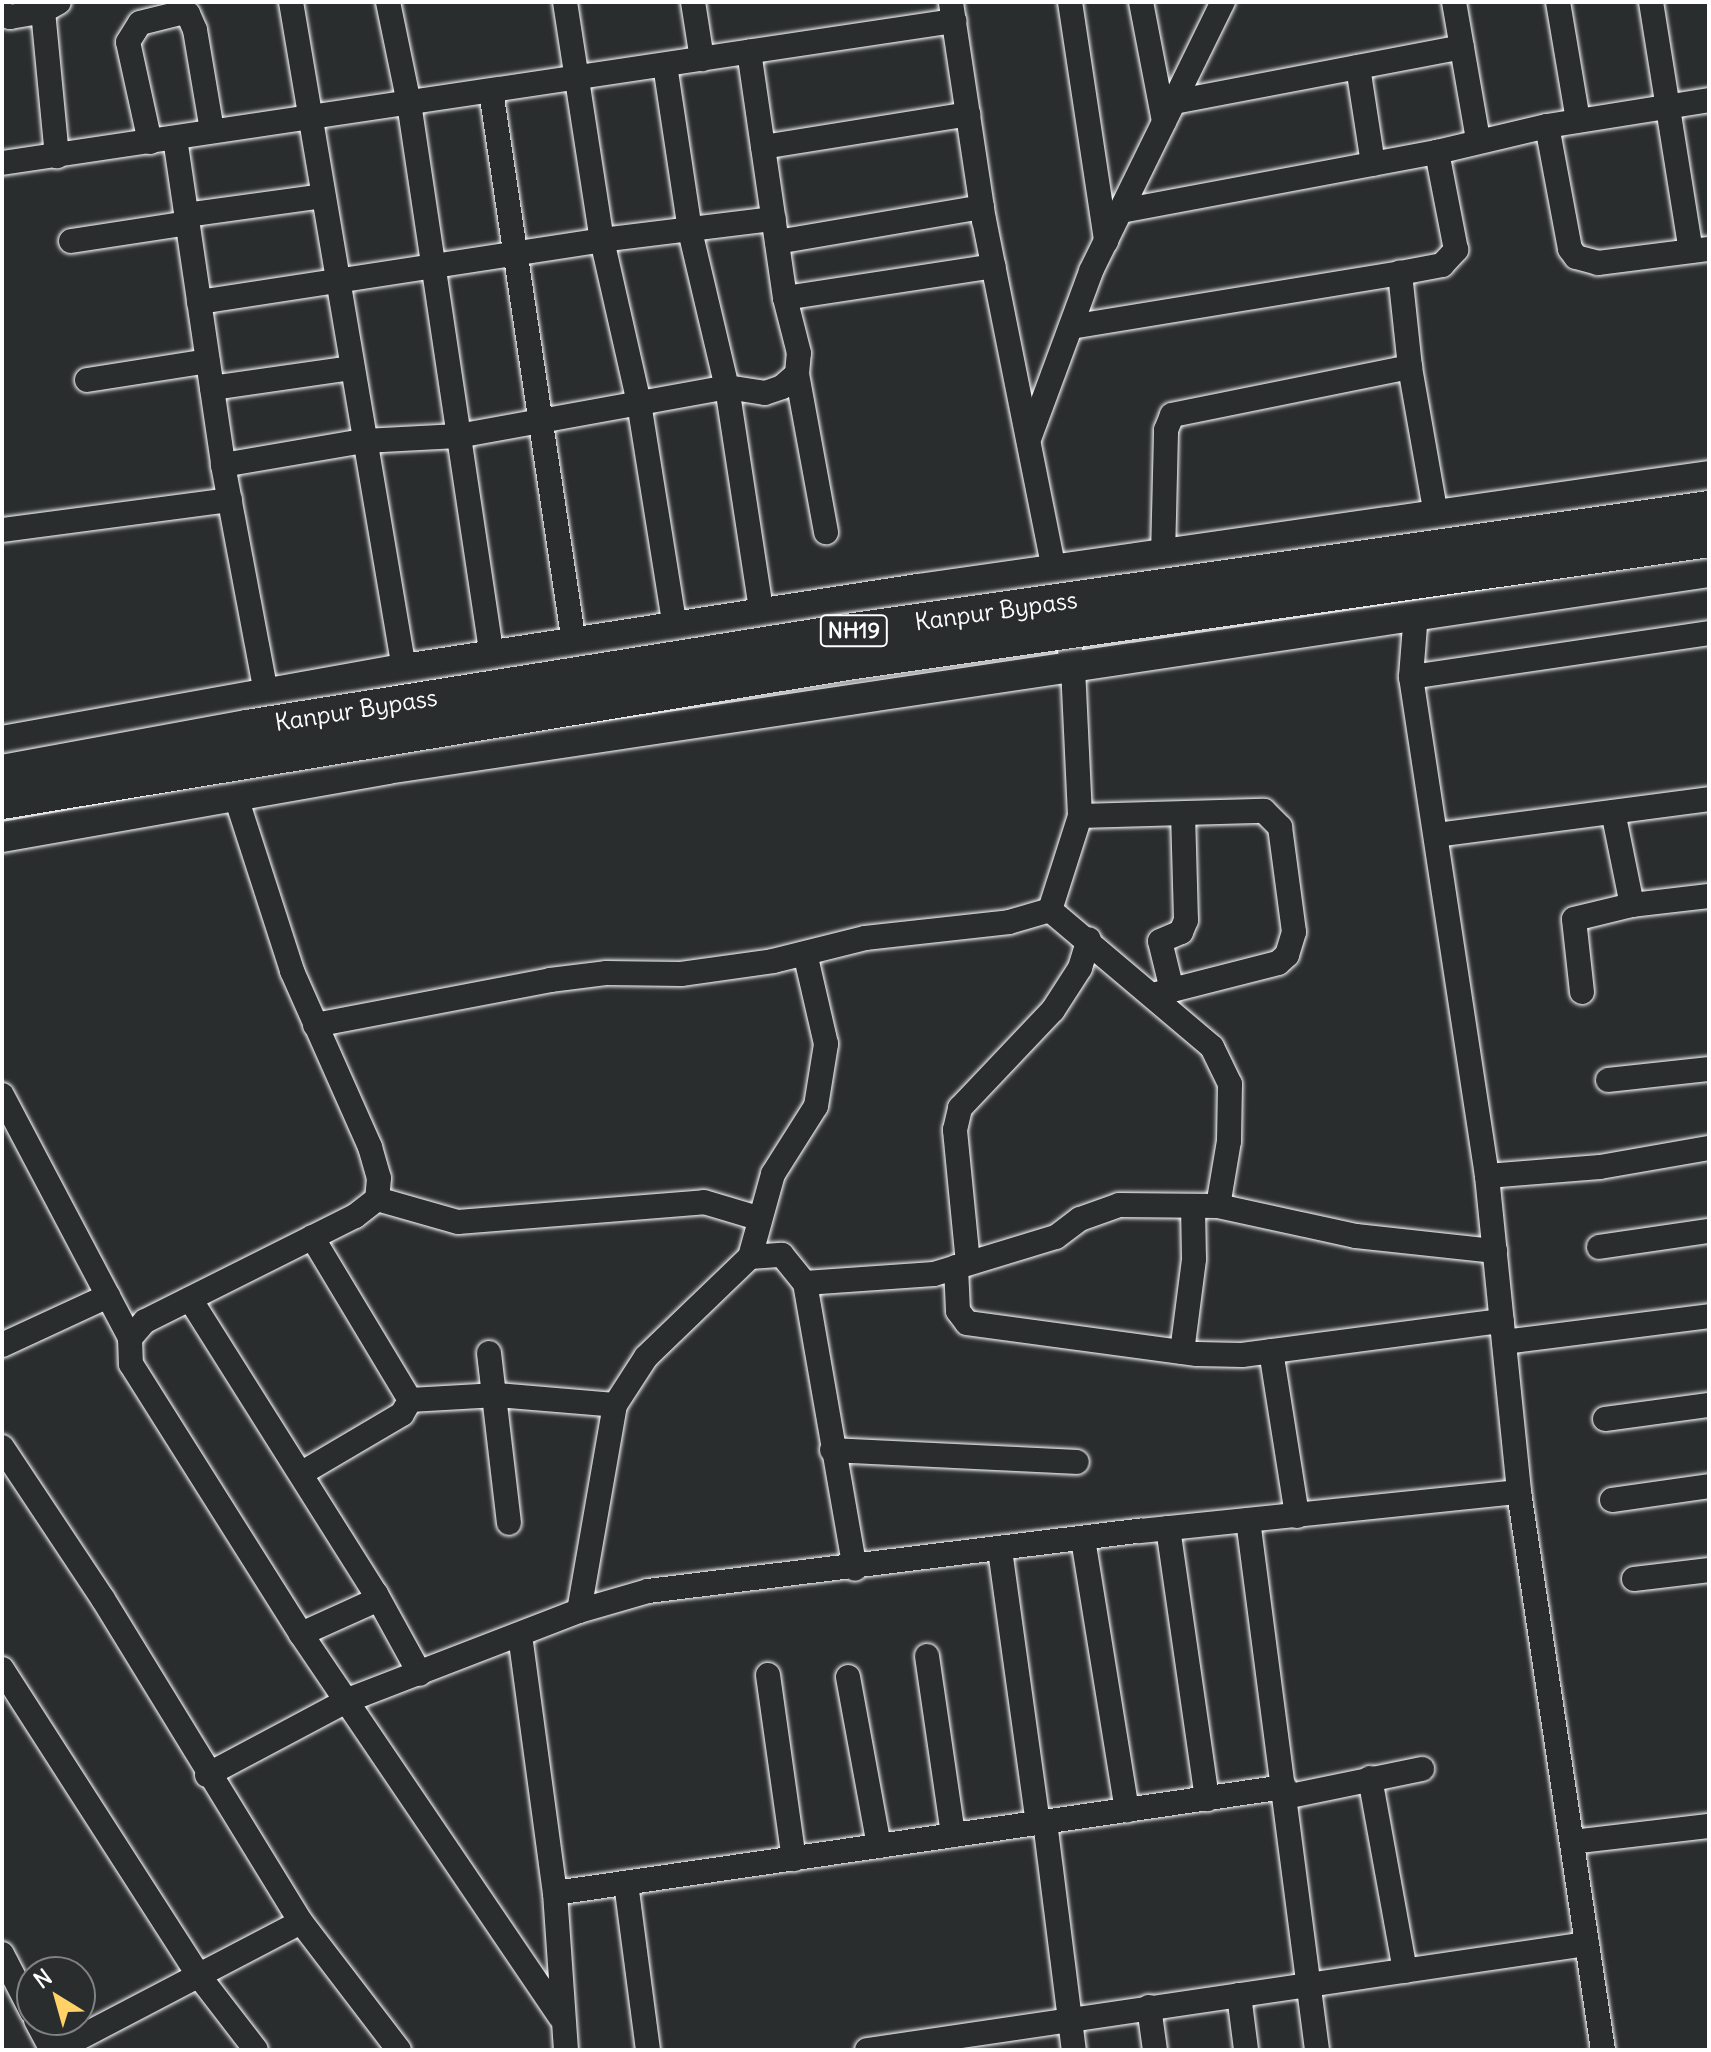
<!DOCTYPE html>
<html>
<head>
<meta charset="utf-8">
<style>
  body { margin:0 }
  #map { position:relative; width:1711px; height:2052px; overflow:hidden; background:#2a2d2e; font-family:Delius,sans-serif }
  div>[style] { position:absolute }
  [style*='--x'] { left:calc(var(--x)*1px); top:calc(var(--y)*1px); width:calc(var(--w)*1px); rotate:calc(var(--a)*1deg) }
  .roads { filter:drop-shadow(0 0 2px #fff) drop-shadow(0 0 2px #fff) }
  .minor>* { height:24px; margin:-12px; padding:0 12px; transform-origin:12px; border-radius:12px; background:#2a2d2e }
  .major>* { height:30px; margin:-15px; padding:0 15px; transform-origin:15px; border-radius:15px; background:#2a2d2e }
  .bridges { filter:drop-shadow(0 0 2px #fff) drop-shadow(0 0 2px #fff) }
  .highway-bridge>* { height:36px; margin:-18px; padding:0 18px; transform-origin:18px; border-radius:18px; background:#2a2d2e }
  span { translate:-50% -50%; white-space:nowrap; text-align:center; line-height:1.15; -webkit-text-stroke:6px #2a2d2e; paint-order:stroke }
  .shield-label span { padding:2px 6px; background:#2a2d2e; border:2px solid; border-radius:6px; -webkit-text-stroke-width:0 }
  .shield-label { font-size:22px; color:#fff; font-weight:700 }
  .street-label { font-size:24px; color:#fff }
  .frame { position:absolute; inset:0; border:4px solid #fff; pointer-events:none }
  .north { position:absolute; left:16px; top:1956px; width:80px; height:80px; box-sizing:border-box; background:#2a2d2e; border:2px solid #7f8182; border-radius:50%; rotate:323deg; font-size:22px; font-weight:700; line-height:32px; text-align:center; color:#fff }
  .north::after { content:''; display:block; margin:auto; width:28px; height:36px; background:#ffd166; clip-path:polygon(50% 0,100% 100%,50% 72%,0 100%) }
</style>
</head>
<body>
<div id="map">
  <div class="roads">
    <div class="minor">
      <div style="--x:291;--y:2;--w:677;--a:80.38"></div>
      <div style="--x:388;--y:2;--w:103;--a:78.3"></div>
      <div style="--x:409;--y:103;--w:560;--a:81.48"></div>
      <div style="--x:565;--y:2;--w:241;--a:81.2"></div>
      <div style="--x:602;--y:240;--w:167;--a:77.2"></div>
      <div style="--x:639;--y:403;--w:229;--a:80.9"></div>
      <div style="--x:693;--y:2;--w:58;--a:81"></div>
      <div style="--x:1070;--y:2;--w:242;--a:81.4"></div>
      <div style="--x:1141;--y:2;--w:122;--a:79.1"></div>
      <div style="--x:1454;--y:2;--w:139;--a:80.1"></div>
      <div style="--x:1558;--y:2;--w:120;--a:80.4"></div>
      <div style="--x:1651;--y:2;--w:252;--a:80.9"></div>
      <div style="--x:43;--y:11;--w:146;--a:84.5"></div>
      <div style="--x:2;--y:13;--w:9;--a:27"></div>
      <div style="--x:10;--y:17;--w:34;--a:-10"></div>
      <div style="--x:43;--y:11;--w:18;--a:-29"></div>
      <div style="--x:665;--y:65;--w:168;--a:81.4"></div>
      <div style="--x:690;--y:231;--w:160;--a:76.7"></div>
      <div style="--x:727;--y:387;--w:231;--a:81.3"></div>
      <div style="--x:1358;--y:67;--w:98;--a:81.2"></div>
      <div style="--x:491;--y:91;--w:558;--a:81.45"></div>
      <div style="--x:1174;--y:102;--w:293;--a:-10.8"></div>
      <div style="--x:1547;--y:126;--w:125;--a:79.4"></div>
      <div style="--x:1570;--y:249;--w:10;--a:53"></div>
      <div style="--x:1576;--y:257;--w:23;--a:15"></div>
      <div style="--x:1598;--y:263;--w:112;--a:-7.2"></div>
      <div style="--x:175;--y:138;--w:331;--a:81.6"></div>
      <div style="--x:223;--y:465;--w:232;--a:79.3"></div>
      <div style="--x:150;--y:142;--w:102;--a:-102.4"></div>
      <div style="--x:128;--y:42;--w:22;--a:-58"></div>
      <div style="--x:140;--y:23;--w:41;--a:-14"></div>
      <div style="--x:180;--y:13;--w:8;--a:7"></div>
      <div style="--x:188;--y:14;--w:17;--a:66"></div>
      <div style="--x:195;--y:30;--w:101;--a:80.4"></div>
      <div style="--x:763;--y:147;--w:208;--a:-9.1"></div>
      <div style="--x:2;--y:163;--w:963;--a:-8.48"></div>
      <div style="--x:1121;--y:211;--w:321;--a:-10.6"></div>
      <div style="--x:1437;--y:152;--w:113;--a:-13.3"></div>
      <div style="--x:1547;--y:126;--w:164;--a:-9.1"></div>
      <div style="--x:186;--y:215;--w:138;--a:-7.9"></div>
      <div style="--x:71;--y:241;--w:118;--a:-8.7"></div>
      <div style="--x:777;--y:242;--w:208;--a:-9.7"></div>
      <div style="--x:785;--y:298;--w:211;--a:-8.7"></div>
      <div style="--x:199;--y:302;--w:408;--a:-8.7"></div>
      <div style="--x:602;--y:240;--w:173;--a:-7"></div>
      <div style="--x:1071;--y:327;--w:333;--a:-9.3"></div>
      <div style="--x:797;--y:374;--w:161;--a:79.6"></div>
      <div style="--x:87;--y:380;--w:122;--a:-8.9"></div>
      <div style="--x:212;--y:388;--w:140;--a:-8.2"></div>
      <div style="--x:1029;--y:439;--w:179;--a:-69.7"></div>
      <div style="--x:1091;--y:271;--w:300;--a:-63.9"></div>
      <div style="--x:223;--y:465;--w:143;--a:-9.7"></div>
      <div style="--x:364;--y:441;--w:94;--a:-3"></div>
      <div style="--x:458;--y:436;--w:273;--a:-10.3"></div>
      <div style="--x:727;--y:387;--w:38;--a:9"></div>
      <div style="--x:765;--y:393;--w:18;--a:-19"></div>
      <div style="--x:782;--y:387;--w:20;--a:-41"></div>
      <div style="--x:797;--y:374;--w:21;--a:-85"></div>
      <div style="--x:799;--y:353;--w:57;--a:-104.3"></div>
      <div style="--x:785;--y:298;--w:249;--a:-98.3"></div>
      <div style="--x:1436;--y:515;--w:150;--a:-100"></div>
      <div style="--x:1410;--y:367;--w:95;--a:-96.1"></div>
      <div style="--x:1400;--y:273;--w:43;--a:-10.8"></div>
      <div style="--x:1442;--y:265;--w:21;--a:-47"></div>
      <div style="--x:1456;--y:250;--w:100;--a:-101"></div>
      <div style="--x:2;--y:530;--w:230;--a:-7.5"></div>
      <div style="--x:1163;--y:556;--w:126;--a:-88.6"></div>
      <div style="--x:1166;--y:430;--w:16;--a:-68"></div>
      <div style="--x:1172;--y:415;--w:243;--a:-11.4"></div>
      <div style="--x:1416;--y:613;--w:64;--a:94.5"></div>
      <div style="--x:1411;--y:677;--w:505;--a:81.34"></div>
      <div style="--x:1487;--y:1176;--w:318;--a:84.2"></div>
      <div style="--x:1519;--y:1492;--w:564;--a:81.44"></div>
      <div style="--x:1411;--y:677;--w:301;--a:-8.4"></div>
      <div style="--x:235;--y:794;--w:186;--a:72.1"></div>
      <div style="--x:292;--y:971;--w:193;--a:66.1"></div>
      <div style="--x:370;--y:1147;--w:32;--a:74"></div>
      <div style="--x:379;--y:1178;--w:21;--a:95"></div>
      <div style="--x:377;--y:1199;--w:28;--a:142"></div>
      <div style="--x:355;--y:1216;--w:235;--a:153.4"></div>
      <div style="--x:145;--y:1321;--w:23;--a:131"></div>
      <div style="--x:130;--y:1338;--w:26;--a:88"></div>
      <div style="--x:131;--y:1364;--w:319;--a:57.8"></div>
      <div style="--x:301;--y:1634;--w:462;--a:55.9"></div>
      <div style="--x:1080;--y:816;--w:184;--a:-1.6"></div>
      <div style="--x:1264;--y:811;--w:23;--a:45"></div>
      <div style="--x:1280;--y:827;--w:106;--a:82.4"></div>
      <div style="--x:1294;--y:932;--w:24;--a:107"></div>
      <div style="--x:1287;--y:955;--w:12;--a:138"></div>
      <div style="--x:1278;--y:963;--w:130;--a:165.7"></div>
      <div style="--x:1436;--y:835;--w:275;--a:-7.5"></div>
      <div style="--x:1632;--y:905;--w:78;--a:-6.7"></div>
      <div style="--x:1050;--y:910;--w:212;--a:40.2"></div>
      <div style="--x:1212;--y:1047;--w:41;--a:64.1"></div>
      <div style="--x:1230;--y:1084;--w:57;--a:91"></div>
      <div style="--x:1229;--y:1141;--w:66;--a:99.6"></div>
      <div style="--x:1172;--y:990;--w:50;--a:-103.8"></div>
      <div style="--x:1160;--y:941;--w:23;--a:-23"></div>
      <div style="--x:1181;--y:932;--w:13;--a:-67"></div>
      <div style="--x:1186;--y:920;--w:105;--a:-91.6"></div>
      <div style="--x:1582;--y:992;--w:73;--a:-96.3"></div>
      <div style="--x:1574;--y:919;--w:60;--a:-13.6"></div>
      <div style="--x:1632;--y:905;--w:95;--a:-101.5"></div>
      <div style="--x:315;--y:1025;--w:239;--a:-10.8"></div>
      <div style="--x:550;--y:980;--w:56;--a:-7.1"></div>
      <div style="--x:606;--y:973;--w:75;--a:0.8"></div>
      <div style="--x:681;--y:974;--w:93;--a:-8"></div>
      <div style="--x:773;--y:961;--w:95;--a:-14"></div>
      <div style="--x:865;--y:938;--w:145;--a:-6.3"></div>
      <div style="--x:1009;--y:922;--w:43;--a:-16.3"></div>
      <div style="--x:1050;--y:910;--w:99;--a:-72.3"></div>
      <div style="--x:1080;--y:816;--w:151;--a:-92.7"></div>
      <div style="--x:1073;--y:665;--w:453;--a:-101.3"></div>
      <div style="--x:984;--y:221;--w:221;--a:-98.6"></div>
      <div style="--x:1608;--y:1080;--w:102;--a:-6.2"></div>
      <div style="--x:2;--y:1095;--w:275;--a:62.2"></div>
      <div style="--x:1487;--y:1176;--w:113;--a:-4.6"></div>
      <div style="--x:1600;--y:1167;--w:111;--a:-9.9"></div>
      <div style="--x:377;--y:1199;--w:84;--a:15.9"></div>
      <div style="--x:458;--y:1222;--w:247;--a:-4.6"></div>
      <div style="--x:704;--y:1202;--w:56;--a:16.5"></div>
      <div style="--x:1599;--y:1247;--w:111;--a:-8.3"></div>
      <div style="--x:750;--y:1257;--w:32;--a:-4"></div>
      <div style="--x:782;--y:1255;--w:36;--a:51"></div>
      <div style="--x:805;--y:1283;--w:290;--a:80.1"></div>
      <div style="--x:968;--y:1263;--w:134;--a:-95.6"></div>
      <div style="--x:955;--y:1130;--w:23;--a:-77"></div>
      <div style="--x:960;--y:1108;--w:135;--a:-46.5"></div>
      <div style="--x:1053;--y:1010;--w:50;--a:-57.3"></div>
      <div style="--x:1080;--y:968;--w:30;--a:-73"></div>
      <div style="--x:956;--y:1267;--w:44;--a:87.4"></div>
      <div style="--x:958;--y:1311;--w:15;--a:53"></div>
      <div style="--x:967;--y:1323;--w:232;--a:7.7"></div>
      <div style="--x:1197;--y:1354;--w:45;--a:1.3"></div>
      <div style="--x:1242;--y:1355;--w:262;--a:-7.5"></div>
      <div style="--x:805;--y:1283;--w:129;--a:-4"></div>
      <div style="--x:934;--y:1274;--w:127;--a:-16.9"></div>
      <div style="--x:1056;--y:1237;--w:30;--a:-37"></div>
      <div style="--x:1080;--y:1219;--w:41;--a:-19.7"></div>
      <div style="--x:1119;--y:1205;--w:99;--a:0.6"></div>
      <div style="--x:1218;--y:1206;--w:141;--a:12.3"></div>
      <div style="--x:1356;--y:1236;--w:140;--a:6.2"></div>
      <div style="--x:190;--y:1299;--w:349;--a:57.8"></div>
      <div style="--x:376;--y:1594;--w:9;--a:117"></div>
      <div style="--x:372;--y:1602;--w:78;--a:155.7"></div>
      <div style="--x:1504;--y:1342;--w:207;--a:-7.2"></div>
      <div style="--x:2;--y:1345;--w:117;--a:-24.8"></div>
      <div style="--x:1271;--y:1351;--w:167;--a:81"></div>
      <div style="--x:1182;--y:1352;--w:94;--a:-82.6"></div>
      <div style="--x:1194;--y:1259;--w:53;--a:-91.1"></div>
      <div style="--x:489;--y:1353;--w:171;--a:83.3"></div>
      <div style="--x:410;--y:1400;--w:87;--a:-3.3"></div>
      <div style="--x:497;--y:1395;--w:118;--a:4.8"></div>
      <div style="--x:1605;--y:1419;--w:105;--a:-7.7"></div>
      <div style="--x:2;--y:1447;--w:182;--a:56.4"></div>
      <div style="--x:103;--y:1599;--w:379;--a:58.5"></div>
      <div style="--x:301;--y:1922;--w:161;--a:52.6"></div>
      <div style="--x:832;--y:1450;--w:245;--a:2.8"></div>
      <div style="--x:302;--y:1473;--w:116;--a:-30.5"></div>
      <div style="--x:402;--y:1414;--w:16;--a:-60"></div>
      <div style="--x:410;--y:1400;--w:190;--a:-121"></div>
      <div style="--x:1612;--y:1500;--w:98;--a:-8.2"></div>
      <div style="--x:1248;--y:1520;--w:534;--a:82.58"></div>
      <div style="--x:1168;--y:1528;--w:274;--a:81.8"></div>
      <div style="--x:1083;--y:1539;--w:275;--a:80.8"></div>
      <div style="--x:1000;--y:1550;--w:276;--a:82.1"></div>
      <div style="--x:1634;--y:1579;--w:76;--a:-6.8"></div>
      <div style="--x:376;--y:1594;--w:91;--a:61.2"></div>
      <div style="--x:579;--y:1611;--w:209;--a:-80.1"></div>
      <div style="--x:615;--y:1405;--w:57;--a:-57.1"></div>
      <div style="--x:646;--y:1357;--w:144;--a:-43.9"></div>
      <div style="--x:750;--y:1257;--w:86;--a:-74.5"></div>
      <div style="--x:773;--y:1174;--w:80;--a:-57.7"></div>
      <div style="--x:816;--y:1106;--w:63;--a:-80.8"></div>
      <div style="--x:826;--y:1044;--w:93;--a:-103"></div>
      <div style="--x:520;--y:1635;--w:260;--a:82.3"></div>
      <div style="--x:555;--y:1893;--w:157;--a:86"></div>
      <div style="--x:927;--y:1656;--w:181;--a:81.7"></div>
      <div style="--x:2;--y:1669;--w:365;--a:57.3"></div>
      <div style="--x:199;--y:1976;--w:93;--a:52.4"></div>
      <div style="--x:768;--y:1675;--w:186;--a:82"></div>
      <div style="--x:848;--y:1677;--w:172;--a:79.6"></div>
      <div style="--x:207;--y:1775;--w:160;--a:-28"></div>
      <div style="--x:348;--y:1700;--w:248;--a:-21.1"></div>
      <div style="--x:579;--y:1611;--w:72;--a:-16.2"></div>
      <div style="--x:648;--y:1591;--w:496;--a:-7"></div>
      <div style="--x:1140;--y:1531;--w:381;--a:-5.9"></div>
      <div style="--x:1370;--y:1778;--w:196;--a:79.7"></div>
      <div style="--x:1285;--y:1797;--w:140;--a:-11.6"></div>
      <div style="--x:1045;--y:1822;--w:230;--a:82.8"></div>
      <div style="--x:1572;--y:1842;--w:138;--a:-6.7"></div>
      <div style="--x:626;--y:1883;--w:168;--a:82.5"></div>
      <div style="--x:555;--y:1893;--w:737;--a:-8.27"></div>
      <div style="--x:2;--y:1954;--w:65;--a:62.7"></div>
      <div style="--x:1239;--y:1995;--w:55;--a:82.7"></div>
      <div style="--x:1149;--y:2007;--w:43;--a:82.1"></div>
      <div style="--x:36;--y:2020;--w:34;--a:62"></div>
      <div style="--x:56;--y:2050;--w:276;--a:-27.6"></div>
      <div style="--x:867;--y:2050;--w:728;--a:-8.38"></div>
    </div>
    <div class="major">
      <div style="--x:2;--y:741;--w:408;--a:-10.2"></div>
      <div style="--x:404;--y:669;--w:520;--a:-8.85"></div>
      <div style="--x:918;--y:589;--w:799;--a:-8.13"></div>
      <div style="--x:2;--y:837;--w:391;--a:-10"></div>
      <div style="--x:387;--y:769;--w:1337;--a:-8.48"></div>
    </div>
  </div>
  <div class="bridges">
    <div class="highway-bridge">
      <div style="--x:2;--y:773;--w:249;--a:-10.4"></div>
      <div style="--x:247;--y:728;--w:593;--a:-9.11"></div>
      <div style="--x:833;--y:634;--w:885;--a:-8.12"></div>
      <div style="--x:2;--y:801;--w:863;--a:-9.33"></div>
      <div style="--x:854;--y:661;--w:864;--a:-8.12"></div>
    </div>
  </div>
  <div class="shield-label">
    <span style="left:854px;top:631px">NH19</span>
  </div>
  <div class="street-label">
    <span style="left:996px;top:611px;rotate:-8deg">Kanpur Bypass</span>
    <span style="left:356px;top:710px;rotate:-9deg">Kanpur Bypass</span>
  </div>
  <div class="frame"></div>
  <div class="north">N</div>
</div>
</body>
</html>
